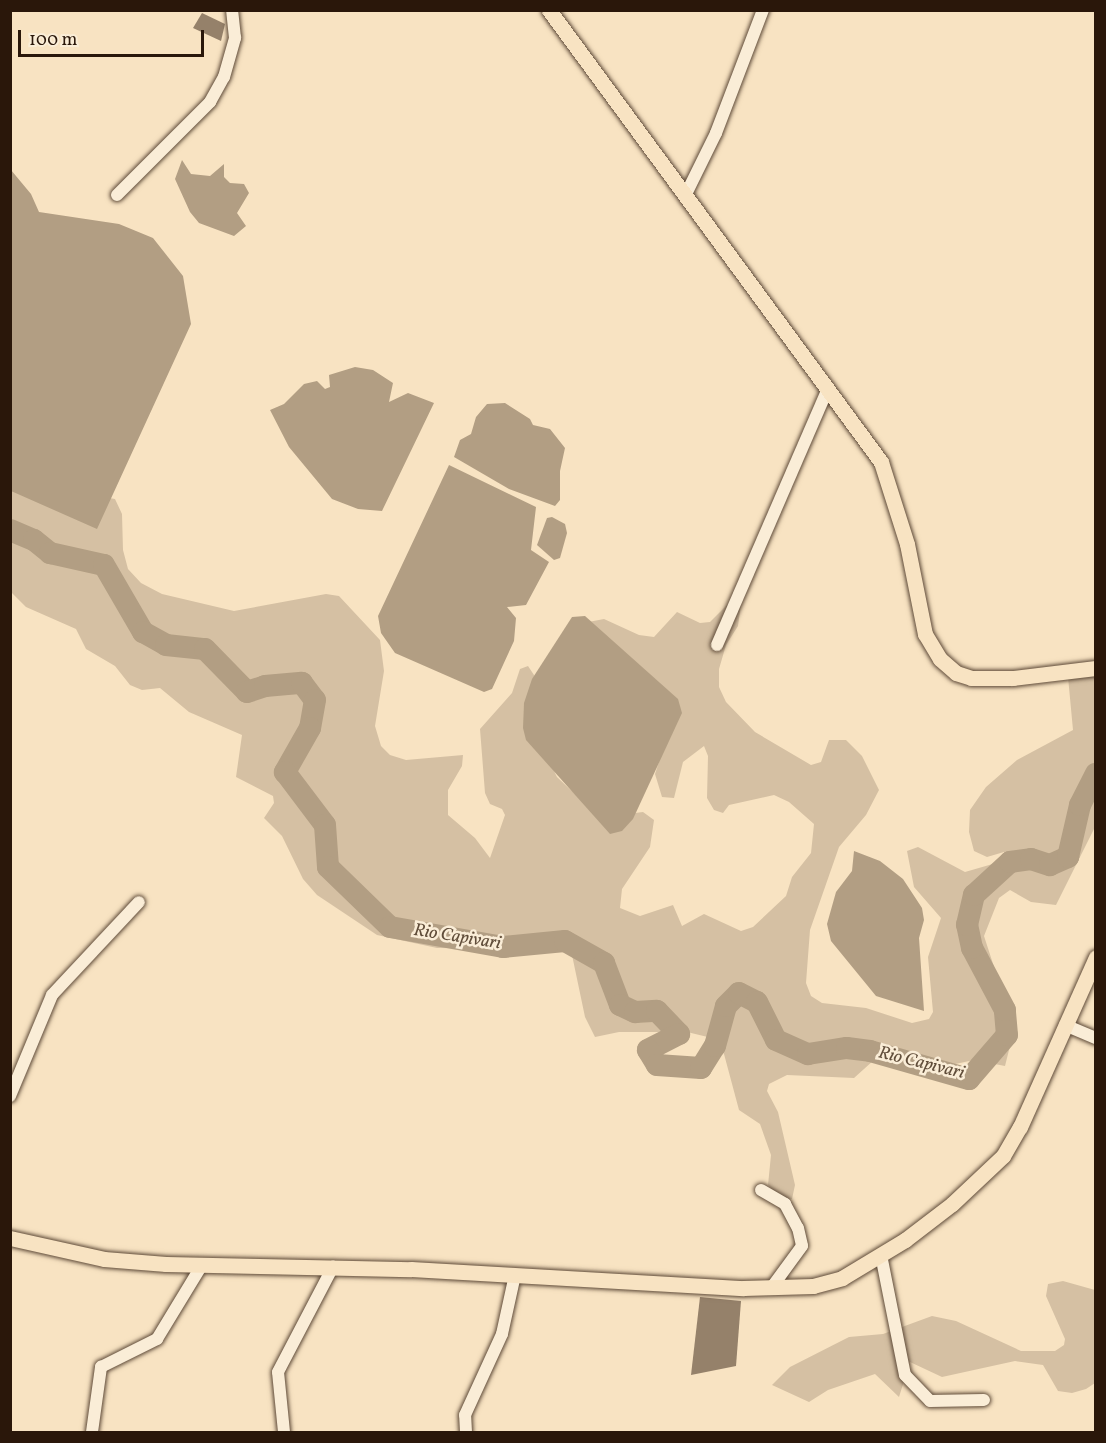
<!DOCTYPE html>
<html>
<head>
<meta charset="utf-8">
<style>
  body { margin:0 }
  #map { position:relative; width:1106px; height:1443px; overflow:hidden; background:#f8e3c2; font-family:Vollkorn,serif }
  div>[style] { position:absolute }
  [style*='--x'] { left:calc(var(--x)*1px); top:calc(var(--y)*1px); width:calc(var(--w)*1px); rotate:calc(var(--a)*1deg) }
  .green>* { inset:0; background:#d5c0a3 }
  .water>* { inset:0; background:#b29e83 }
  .river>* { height:22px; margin:-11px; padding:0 11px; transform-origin:11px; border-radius:11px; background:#b29e83 }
  .building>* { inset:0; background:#95816a }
  .roads { filter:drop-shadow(0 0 2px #5e4a38) drop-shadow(0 0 2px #5e4a38) }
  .minor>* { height:12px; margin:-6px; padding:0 6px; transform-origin:6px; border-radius:6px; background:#faedd7 }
  .major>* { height:15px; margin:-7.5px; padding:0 7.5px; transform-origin:7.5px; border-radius:7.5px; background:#f8e3c2 }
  span { translate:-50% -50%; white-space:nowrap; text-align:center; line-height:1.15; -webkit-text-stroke:5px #faedd7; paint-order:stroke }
  .water-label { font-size:18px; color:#604d3a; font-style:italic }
  .frame { position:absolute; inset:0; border:12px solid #2a170a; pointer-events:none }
  .scale { position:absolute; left:18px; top:30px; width:186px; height:27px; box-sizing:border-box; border:3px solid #2a170a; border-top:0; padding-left:8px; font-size:18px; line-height:21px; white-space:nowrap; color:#2a170a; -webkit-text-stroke:4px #faedd7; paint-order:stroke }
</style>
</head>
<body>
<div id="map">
  <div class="green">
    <div style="clip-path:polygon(10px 480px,115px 499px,122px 514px,123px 550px,128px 569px,141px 583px,162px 594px,234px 611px,326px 594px,339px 596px,380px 640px,384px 671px,375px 726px,381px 746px,390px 755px,406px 760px,463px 755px,462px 766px,448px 790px,448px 815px,475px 838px,490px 858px,505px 815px,502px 809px,490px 804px,485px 793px,480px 729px,512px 693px,520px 669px,528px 666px,534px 675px,540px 743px,557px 777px,580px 799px,612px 816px,643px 812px,654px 820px,650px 847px,622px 889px,620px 908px,640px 916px,673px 905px,682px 926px,704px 914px,741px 931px,753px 927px,786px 896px,792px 877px,811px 853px,814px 824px,789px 802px,774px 795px,729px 805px,723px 813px,714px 810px,707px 798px,708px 756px,704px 746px,683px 762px,674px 798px,662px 797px,655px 774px,671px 726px,578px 624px,604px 619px,639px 635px,654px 637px,677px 612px,700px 623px,710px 622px,743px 589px,738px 626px,726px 645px,719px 669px,719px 687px,726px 702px,755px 732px,811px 765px,821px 762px,829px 740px,846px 740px,862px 756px,879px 790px,866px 815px,839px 847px,810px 930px,806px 983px,811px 996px,822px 1003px,866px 1008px,912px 1023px,929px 1019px,933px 1012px,928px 957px,941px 918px,914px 887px,907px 851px,918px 847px,965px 872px,1003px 861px,1004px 852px,987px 857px,974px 851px,969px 832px,970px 810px,986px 787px,1017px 760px,1073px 730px,1068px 677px,1095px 668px,1095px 827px,1056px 905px,1031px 902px,1010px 890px,999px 898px,984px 936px,1009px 1013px,1010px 1046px,1005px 1066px,974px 1060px,932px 1069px,874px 1060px,854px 1078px,787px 1075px,769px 1084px,767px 1091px,778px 1112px,795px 1185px,792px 1199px,783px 1201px,768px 1185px,771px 1155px,760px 1124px,739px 1110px,724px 1054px,716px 1039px,687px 1032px,619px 1032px,595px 1037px,585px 1017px,572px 955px,565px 949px,437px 948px,377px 935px,317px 895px,303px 879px,282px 836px,264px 818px,274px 803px,273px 796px,236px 777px,242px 735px,189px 712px,160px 688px,142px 690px,130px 685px,115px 666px,86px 649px,76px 629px,26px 607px,11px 592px)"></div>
    <div style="clip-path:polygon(1063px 1281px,1095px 1290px,1095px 1383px,1086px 1389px,1072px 1393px,1058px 1391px,1043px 1365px,1015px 1361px,942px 1377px,910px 1362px,899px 1397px,875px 1374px,828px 1390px,809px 1402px,772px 1385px,790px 1367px,849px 1337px,883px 1334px,932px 1316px,956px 1321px,1021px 1351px,1055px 1351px,1064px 1345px,1065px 1339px,1046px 1296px,1048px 1284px)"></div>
  </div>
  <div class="water">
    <div style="clip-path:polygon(182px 160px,191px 174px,210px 176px,224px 164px,224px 177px,230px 183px,244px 184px,249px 193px,237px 213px,246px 226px,234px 236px,199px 223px,190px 212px,175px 179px)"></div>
    <div style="clip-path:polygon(11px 170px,31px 194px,39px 212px,119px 224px,153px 238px,183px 276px,191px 324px,97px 529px,11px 491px)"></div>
    <div style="clip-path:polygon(355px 367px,373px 370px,393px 383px,389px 402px,408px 393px,434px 403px,382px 511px,358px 509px,332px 499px,289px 447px,270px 410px,284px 404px,304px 384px,317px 381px,325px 389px,330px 387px,329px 375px)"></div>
    <div style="clip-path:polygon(505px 403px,530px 419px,533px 425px,550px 429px,565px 448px,560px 471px,560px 500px,555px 506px,509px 489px,454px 457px,460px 440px,471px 434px,476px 417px,487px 404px)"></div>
    <div style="clip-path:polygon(449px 465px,536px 507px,531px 550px,549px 562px,526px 605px,507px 607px,516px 618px,514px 641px,492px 689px,484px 692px,395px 653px,381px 633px,378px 616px)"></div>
    <div style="clip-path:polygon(552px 517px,565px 524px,567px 533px,560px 558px,554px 560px,537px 545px,547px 518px)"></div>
    <div style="clip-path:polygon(585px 616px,678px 699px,682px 713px,633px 819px,622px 831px,610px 834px,526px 740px,523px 728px,524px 703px,532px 679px,572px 617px)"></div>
    <div style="clip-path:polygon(854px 851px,880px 861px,903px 879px,922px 908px,924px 920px,919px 938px,924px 1011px,876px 996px,831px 941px,827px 924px,836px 892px,852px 871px)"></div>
  </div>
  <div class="river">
    <div style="--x:10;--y:530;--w:26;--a:23"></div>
    <div style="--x:34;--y:540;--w:21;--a:39"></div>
    <div style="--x:50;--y:553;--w:55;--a:12.5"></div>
    <div style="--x:104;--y:565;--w:78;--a:59.8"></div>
    <div style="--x:143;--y:632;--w:26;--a:29"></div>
    <div style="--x:166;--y:645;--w:39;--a:6"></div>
    <div style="--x:205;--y:649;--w:60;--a:45.7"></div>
    <div style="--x:247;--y:692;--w:19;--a:-18"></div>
    <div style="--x:265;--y:686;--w:37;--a:-5"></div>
    <div style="--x:302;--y:683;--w:21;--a:53"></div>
    <div style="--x:315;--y:700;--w:28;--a:100"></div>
    <div style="--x:310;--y:728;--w:51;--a:119.6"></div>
    <div style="--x:285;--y:772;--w:66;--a:53"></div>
    <div style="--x:325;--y:825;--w:42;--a:85.9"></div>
    <div style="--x:328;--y:867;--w:86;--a:44.1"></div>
    <div style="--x:390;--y:927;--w:115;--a:10"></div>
    <div style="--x:503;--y:947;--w:62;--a:-5.5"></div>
    <div style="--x:565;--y:941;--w:45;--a:29.4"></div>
    <div style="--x:604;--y:963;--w:45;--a:69.1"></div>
    <div style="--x:620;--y:1005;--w:17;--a:25"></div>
    <div style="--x:635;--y:1012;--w:22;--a:-3"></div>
    <div style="--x:657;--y:1011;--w:32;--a:46"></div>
    <div style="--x:679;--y:1034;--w:35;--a:153"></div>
    <div style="--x:648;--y:1050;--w:17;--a:59"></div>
    <div style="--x:657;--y:1065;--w:44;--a:3.9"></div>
    <div style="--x:701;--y:1068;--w:26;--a:-58"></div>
    <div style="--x:715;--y:1046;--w:41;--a:-74.6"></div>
    <div style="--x:726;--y:1006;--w:18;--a:-45"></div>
    <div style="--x:739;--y:993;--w:20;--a:27"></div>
    <div style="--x:757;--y:1002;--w:42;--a:63.4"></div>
    <div style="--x:776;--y:1040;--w:35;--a:24"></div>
    <div style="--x:808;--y:1054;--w:39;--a:-9"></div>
    <div style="--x:847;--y:1048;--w:23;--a:7"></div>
    <div style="--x:870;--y:1051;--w:103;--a:15.8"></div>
    <div style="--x:969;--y:1079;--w:58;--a:-49.2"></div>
    <div style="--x:1007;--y:1035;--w:25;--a:-95"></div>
    <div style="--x:1005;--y:1010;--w:70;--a:-118"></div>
    <div style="--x:972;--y:948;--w:24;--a:-102"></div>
    <div style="--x:967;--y:925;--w:31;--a:-77"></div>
    <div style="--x:974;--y:895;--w:49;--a:-42.5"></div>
    <div style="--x:1010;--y:862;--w:21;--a:-8"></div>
    <div style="--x:1031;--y:859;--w:20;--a:18"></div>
    <div style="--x:1050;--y:865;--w:20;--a:-24"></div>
    <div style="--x:1068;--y:857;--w:53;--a:-77"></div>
    <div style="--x:1080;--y:805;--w:35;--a:-63"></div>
  </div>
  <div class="building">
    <div style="clip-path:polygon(202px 13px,225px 24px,221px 41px,193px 28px)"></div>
    <div style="clip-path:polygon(700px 1297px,741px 1301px,736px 1366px,691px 1375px)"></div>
  </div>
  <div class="roads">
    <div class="minor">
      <div style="--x:687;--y:192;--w:66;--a:-63.8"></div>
      <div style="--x:716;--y:133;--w:132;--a:-69.1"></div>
      <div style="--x:117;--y:195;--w:132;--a:-45"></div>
      <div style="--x:210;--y:102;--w:29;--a:-61"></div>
      <div style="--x:224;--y:77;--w:41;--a:-74.2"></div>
      <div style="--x:235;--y:38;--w:28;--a:-96"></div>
      <div style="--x:717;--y:645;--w:279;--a:-66.6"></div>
      <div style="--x:1065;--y:1025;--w:34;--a:23"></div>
      <div style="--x:10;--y:1096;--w:109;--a:-67.4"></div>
      <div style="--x:52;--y:995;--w:127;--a:-46.9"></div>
      <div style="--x:761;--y:1190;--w:28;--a:30"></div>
      <div style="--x:785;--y:1204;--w:27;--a:62"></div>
      <div style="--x:798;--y:1228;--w:18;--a:77"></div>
      <div style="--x:802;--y:1246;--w:51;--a:126.2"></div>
      <div style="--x:881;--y:1255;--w:122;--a:78.7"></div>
      <div style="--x:905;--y:1375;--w:36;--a:46"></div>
      <div style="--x:930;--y:1401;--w:54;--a:-1.1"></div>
      <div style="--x:92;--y:1432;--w:66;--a:-82.1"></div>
      <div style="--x:101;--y:1367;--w:63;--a:-26.6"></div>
      <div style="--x:157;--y:1339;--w:87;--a:-58.7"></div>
      <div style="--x:284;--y:1432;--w:60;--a:-95.7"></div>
      <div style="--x:278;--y:1372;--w:119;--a:-62.4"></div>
      <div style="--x:466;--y:1432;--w:17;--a:-93"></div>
      <div style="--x:465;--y:1415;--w:89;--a:-65.4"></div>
      <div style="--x:502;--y:1334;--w:60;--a:-77.6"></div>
    </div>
    <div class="major">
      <div style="--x:549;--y:10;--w:561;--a:53.7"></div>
      <div style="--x:881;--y:462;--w:86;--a:72.4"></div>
      <div style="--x:907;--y:544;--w:92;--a:78.7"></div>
      <div style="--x:925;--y:634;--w:29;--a:59"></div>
      <div style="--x:940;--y:659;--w:21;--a:41"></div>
      <div style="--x:956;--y:673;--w:16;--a:18"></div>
      <div style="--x:971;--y:678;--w:42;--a:0"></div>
      <div style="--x:1013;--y:678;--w:84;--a:-6.9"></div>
      <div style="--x:10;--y:1238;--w:96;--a:12.6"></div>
      <div style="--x:104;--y:1259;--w:62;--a:4.6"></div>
      <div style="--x:166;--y:1264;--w:245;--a:1.2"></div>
      <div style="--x:411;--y:1269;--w:333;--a:3.3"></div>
      <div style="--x:743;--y:1288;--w:70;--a:-1.6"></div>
      <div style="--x:813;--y:1286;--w:30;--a:-15"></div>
      <div style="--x:842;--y:1278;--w:74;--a:-31.1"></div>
      <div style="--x:905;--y:1240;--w:59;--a:-37.5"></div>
      <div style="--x:952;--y:1204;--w:70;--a:-43.3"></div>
      <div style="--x:1003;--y:1156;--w:34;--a:-60"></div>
      <div style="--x:1020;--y:1127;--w:186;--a:-65.9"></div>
    </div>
  </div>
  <div class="water-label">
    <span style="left:457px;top:938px;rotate:9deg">Rio Capivari</span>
    <span style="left:921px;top:1064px;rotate:14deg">Rio Capivari</span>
  </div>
  <div class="frame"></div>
  <div class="scale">100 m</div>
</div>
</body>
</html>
